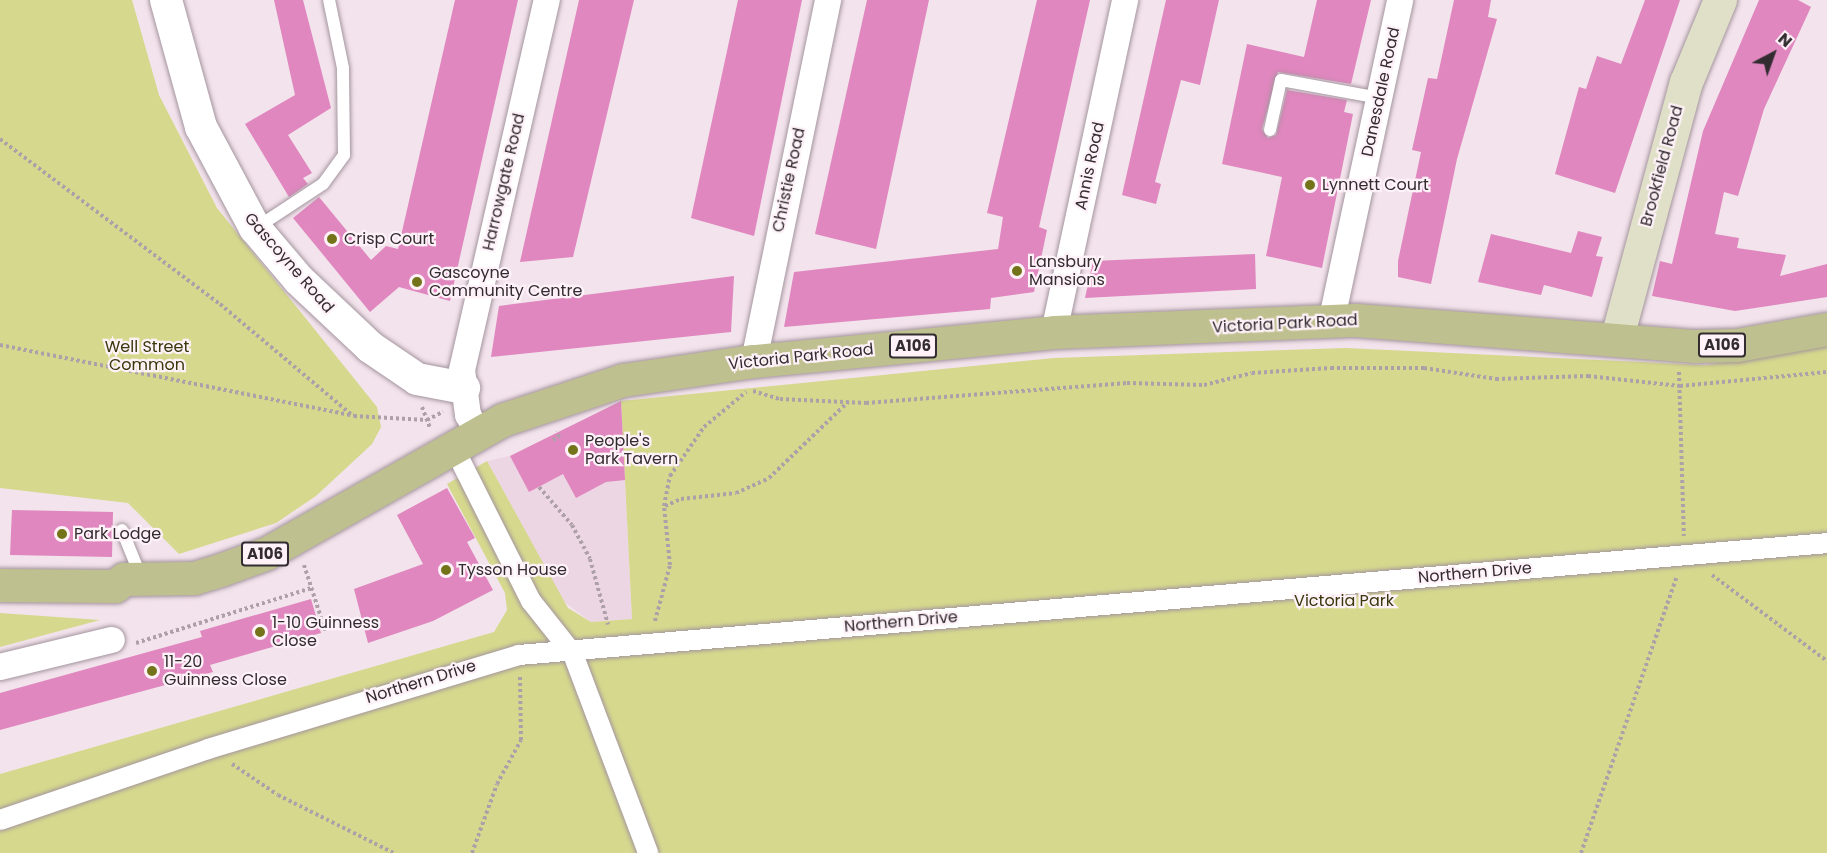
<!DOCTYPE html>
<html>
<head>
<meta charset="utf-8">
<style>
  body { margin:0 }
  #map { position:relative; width:1827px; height:853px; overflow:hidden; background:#f3e3ec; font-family:Poppins,sans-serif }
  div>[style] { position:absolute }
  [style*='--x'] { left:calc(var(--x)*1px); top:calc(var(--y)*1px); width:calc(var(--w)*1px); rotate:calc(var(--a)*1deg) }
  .built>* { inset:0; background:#edd6e3 }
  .green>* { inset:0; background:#d6d98d }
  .building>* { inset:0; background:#df87be }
  .path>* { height:4px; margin-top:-2px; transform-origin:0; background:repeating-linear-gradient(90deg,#ada0a8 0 3px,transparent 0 6px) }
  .roads { filter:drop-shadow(0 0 2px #a4959e) drop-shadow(0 0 2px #a4959e) }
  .service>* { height:12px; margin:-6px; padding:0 6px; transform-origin:6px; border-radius:6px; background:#fff }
  .pedestrian>* { height:20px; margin:-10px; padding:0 10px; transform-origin:10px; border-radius:10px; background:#fff }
  .minor>* { height:26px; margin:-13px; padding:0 13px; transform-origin:13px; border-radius:13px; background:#fff }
  .tertiary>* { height:32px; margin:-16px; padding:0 16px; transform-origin:16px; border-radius:16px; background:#fff }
  .secondary>* { height:33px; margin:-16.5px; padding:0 16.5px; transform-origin:16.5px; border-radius:16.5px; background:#dfe0c7 }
  .primary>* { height:33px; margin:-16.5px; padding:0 16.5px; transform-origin:16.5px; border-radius:16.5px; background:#bfc08f }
  .dots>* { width:16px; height:16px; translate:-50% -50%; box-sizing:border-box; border:3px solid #fef1f8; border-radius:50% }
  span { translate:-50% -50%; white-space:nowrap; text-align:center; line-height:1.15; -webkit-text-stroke:4.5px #fef1f8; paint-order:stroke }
  .shield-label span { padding:2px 4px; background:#fef1f8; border:2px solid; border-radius:4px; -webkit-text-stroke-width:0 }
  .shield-label { font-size:15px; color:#322c30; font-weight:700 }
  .street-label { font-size:16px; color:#322c30 }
  .poi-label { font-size:16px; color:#322c30 }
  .left { translate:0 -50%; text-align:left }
  .park-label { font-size:16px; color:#37380b }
  .north { position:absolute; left:1743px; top:24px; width:60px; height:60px; -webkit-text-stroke:4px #fef1f8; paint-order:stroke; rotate:41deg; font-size:16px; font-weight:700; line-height:24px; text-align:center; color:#322c30 }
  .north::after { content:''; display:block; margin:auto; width:21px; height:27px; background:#322c30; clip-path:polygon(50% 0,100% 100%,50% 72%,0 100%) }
</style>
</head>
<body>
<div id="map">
  <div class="built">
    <div style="clip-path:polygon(621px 401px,632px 619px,591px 622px,563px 601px,487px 461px,510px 456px)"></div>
  </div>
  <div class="green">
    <div style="clip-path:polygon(0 0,132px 0,159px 95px,217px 208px,377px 407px,381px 427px,372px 444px,316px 496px,276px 523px,179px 554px,128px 503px,0 488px)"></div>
    <div style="clip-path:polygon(1827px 346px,1827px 853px,0 853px,0 774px,494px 632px,507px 610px,505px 593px,447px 484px,487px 461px,568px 608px,591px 622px,632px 619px,621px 401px,1054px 358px,1346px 348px,1706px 365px)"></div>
    <div style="clip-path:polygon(0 613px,100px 620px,0 647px)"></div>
  </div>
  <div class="building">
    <div style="clip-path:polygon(274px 0,303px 0,331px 108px,288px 135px,312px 173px,303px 178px,308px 184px,289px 197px,245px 124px,295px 95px)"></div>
    <div style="clip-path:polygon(455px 0,518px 0,450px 301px,399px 287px,370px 312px,293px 218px,319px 197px,371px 260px,386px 246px,398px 249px)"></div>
    <div style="clip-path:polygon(579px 0,634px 0,573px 257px,520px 262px)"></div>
    <div style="clip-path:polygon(738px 0,802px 0,754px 236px,691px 218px)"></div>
    <div style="clip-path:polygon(867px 0,929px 0,876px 249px,815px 234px)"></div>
    <div style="clip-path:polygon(1037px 0,1090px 0,1039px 227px,1047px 230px,1034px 292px,991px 298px,990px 309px,784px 327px,794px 272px,998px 249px,1003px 217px,987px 213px)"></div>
    <div style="clip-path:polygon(1166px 0,1219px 0,1200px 85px,1181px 80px,1155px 182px,1161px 184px,1156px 204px,1122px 195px)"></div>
    <div style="clip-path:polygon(1317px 0,1371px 0,1351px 84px,1278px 72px,1262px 129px,1268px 138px,1276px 135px,1287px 90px,1347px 100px,1344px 112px,1353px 114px,1322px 268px,1266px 256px,1282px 177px,1222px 164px,1247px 44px,1304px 57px)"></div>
    <div style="clip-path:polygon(1454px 0,1491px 0,1488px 17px,1497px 19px,1457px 159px,1431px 284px,1398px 277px,1398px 261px,1421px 152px,1412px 150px,1428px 78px,1437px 79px)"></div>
    <div style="clip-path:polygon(1645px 0,1680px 0,1615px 193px,1555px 174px,1579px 87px,1586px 89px,1597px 56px,1621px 64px)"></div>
    <div style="clip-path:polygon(1759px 0,1798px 0,1811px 7px,1764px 109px,1738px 196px,1724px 192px,1715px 234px,1739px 238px,1737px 248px,1786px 255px,1780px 276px,1827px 264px,1827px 297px,1735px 311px,1652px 296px,1660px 261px,1672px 264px,1703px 131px)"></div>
    <div style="clip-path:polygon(1578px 231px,1602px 237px,1596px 256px,1603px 257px,1592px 297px,1544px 285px,1541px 295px,1478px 282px,1491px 234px,1571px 253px)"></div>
    <div style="clip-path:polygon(1255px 254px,1256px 289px,1085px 298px,1093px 261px)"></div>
    <div style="clip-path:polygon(734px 276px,731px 332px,491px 357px,499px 306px)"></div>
    <div style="clip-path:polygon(621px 401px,625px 480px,606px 482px,576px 498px,563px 474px,529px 492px,510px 456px)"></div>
    <div style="clip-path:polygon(447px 488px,475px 538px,467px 542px,493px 590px,433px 621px,368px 643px,354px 589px,423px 564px,397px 515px)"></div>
    <div style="clip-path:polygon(12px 510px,113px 512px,112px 557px,10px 555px)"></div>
    <div style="clip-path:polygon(311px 599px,321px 633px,210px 665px,213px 672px,0 730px,0 693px,202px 637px,200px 631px)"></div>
  </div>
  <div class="path">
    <div style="--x:0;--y:139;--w:275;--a:36.9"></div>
    <div style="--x:220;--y:304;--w:174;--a:40.1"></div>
    <div style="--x:0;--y:345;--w:361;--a:11.3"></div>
    <div style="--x:354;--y:416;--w:73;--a:3.1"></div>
    <div style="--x:427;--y:420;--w:18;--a:-27"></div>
    <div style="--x:1679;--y:372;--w:164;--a:88.3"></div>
    <div style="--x:753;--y:391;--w:28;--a:17"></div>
    <div style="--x:780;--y:399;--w:86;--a:2.7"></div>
    <div style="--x:866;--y:403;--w:262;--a:-4.4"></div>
    <div style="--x:1127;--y:383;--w:77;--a:1.5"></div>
    <div style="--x:1204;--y:385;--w:49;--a:-14"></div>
    <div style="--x:1252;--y:373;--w:79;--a:-3.6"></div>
    <div style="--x:1331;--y:368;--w:93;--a:0"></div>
    <div style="--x:1424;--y:368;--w:73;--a:8.7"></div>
    <div style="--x:1496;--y:379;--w:92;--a:-1.9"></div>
    <div style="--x:1588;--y:376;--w:93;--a:6.2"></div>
    <div style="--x:1680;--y:386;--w:148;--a:-5.4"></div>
    <div style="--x:422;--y:407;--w:22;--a:69"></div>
    <div style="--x:553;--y:440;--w:7;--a:-27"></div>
    <div style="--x:559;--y:437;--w:6;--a:-108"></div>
    <div style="--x:539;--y:487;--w:50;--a:49"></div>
    <div style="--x:572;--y:525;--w:38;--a:62"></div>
    <div style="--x:590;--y:559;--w:68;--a:74.7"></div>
    <div style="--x:665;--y:506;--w:17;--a:-24"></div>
    <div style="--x:681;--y:499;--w:55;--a:-6.2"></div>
    <div style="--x:736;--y:493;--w:36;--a:-24"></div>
    <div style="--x:769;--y:478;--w:110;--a:-43.9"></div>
    <div style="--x:304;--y:565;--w:71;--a:72.1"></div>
    <div style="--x:1712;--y:575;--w:144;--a:36.8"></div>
    <div style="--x:655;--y:621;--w:58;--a:-75"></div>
    <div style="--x:670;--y:565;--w:59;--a:-95.8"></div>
    <div style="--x:664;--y:506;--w:31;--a:-79"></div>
    <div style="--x:670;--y:476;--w:60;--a:-55.2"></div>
    <div style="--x:704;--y:427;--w:55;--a:-39.8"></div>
    <div style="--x:136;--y:643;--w:184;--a:-17.4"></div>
    <div style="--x:232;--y:764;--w:55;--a:34"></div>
    <div style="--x:278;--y:795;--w:130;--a:26.6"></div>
    <div style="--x:472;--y:853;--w:73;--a:-70.1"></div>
    <div style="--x:497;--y:784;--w:50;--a:-61.4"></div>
    <div style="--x:521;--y:740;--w:64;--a:-90.9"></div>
    <div style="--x:1581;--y:853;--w:291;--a:-70.9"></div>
  </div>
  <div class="roads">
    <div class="service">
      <div style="--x:1270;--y:130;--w:51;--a:-77.6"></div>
      <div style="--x:1281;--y:80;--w:101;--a:10.3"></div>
      <div style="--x:256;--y:228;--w:80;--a:-33.3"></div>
      <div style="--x:323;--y:184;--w:36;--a:-54"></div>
      <div style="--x:344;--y:155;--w:87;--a:-90.7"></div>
      <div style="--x:343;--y:68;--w:69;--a:-101.6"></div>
      <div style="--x:122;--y:530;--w:51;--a:68"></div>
    </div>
    <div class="pedestrian">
      <div style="--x:453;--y:446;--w:174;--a:63.3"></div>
      <div style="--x:531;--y:601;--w:68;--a:51.6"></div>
      <div style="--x:573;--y:654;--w:213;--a:69.3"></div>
      <div style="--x:0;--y:820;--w:220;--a:-18.8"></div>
      <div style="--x:208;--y:749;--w:325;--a:-16.8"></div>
      <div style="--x:519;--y:655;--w:1313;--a:-4.89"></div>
    </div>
    <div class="minor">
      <div style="--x:1331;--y:323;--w:330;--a:-77.9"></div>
      <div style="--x:1054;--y:332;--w:340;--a:-77.9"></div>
      <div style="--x:754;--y:361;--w:369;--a:-78.4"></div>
      <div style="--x:478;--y:432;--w:20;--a:-120"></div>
      <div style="--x:468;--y:415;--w:45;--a:-97.6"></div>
      <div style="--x:462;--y:370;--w:380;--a:-77.1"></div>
      <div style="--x:0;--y:667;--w:115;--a:-13.6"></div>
    </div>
    <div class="tertiary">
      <div style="--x:166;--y:0;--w:132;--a:74.6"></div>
      <div style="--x:201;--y:127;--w:115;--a:61.9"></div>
      <div style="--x:255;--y:228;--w:68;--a:49.8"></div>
      <div style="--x:299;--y:280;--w:98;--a:43.3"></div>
      <div style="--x:370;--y:347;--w:57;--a:34.2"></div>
      <div style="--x:417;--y:379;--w:48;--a:10.8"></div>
    </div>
    <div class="secondary">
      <div style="--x:1617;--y:337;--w:264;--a:-74.9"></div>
      <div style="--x:1686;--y:82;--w:89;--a:-67.5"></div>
    </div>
    <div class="primary">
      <div style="--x:0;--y:585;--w:115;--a:0.5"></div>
      <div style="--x:115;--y:586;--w:11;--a:-38"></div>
      <div style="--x:124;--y:579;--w:70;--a:-0.8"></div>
      <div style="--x:194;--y:578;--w:30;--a:-17"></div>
      <div style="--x:223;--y:569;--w:47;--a:-20"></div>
      <div style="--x:267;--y:553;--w:270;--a:-29.5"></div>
      <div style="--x:502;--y:420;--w:127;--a:-18.3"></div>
      <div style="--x:623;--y:380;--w:132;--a:-8.3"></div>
      <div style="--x:754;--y:361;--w:301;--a:-5.5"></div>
      <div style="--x:1054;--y:332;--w:302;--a:-2.3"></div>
      <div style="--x:1356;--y:320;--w:340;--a:4.4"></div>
      <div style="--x:1695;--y:346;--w:42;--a:-1.4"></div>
      <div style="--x:1737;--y:345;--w:91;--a:-10.1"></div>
    </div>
  </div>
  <div class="dots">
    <div style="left:1310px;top:185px;background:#737419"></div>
    <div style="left:332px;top:239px;background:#737419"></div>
    <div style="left:1017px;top:271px;background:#737419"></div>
    <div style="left:417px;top:282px;background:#737419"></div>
    <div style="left:573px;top:450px;background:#737419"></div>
    <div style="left:62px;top:534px;background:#737419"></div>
    <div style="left:446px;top:570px;background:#737419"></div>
    <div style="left:260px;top:632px;background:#737419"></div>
    <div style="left:152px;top:671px;background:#737419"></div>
  </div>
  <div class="shield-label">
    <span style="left:1722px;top:345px">A106</span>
    <span style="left:913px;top:346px">A106</span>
    <span style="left:265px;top:554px">A106</span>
  </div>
  <div class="street-label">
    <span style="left:1381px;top:92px;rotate:-78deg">Danesdale Road</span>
    <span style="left:1090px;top:166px;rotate:-78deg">Annis Road</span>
    <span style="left:1662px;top:166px;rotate:-75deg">Brookfield Road</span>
    <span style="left:789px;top:180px;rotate:-78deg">Christie Road</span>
    <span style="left:504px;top:182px;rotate:-77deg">Harrowgate Road</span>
    <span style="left:289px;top:263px;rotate:49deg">Gascoyne Road</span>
    <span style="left:1285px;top:324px;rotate:-3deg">Victoria Park Road</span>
    <span style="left:801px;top:357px;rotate:-6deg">Victoria Park Road</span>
    <span style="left:1475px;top:573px;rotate:-5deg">Northern Drive</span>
    <span style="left:901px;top:622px;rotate:-5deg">Northern Drive</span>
    <span style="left:421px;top:682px;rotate:-17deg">Northern Drive</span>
  </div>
  <div class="poi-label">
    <span class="left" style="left:1322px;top:185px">Lynnett Court</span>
    <span class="left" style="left:344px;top:239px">Crisp Court</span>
    <span class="left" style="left:1029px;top:271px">Lansbury<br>Mansions</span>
    <span class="left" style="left:429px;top:282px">Gascoyne<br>Community Centre</span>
    <span class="left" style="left:585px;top:450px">People's<br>Park Tavern</span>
    <span class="left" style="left:74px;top:534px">Park Lodge</span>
    <span class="left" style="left:458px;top:570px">Tysson House</span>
    <span class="left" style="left:272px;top:632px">1-10 Guinness<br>Close</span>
    <span class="left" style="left:164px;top:671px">11-20<br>Guinness Close</span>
  </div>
  <div class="park-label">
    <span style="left:147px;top:356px">Well Street<br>Common</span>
    <span style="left:1344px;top:601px">Victoria Park</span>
  </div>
  <div class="north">N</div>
</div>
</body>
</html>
